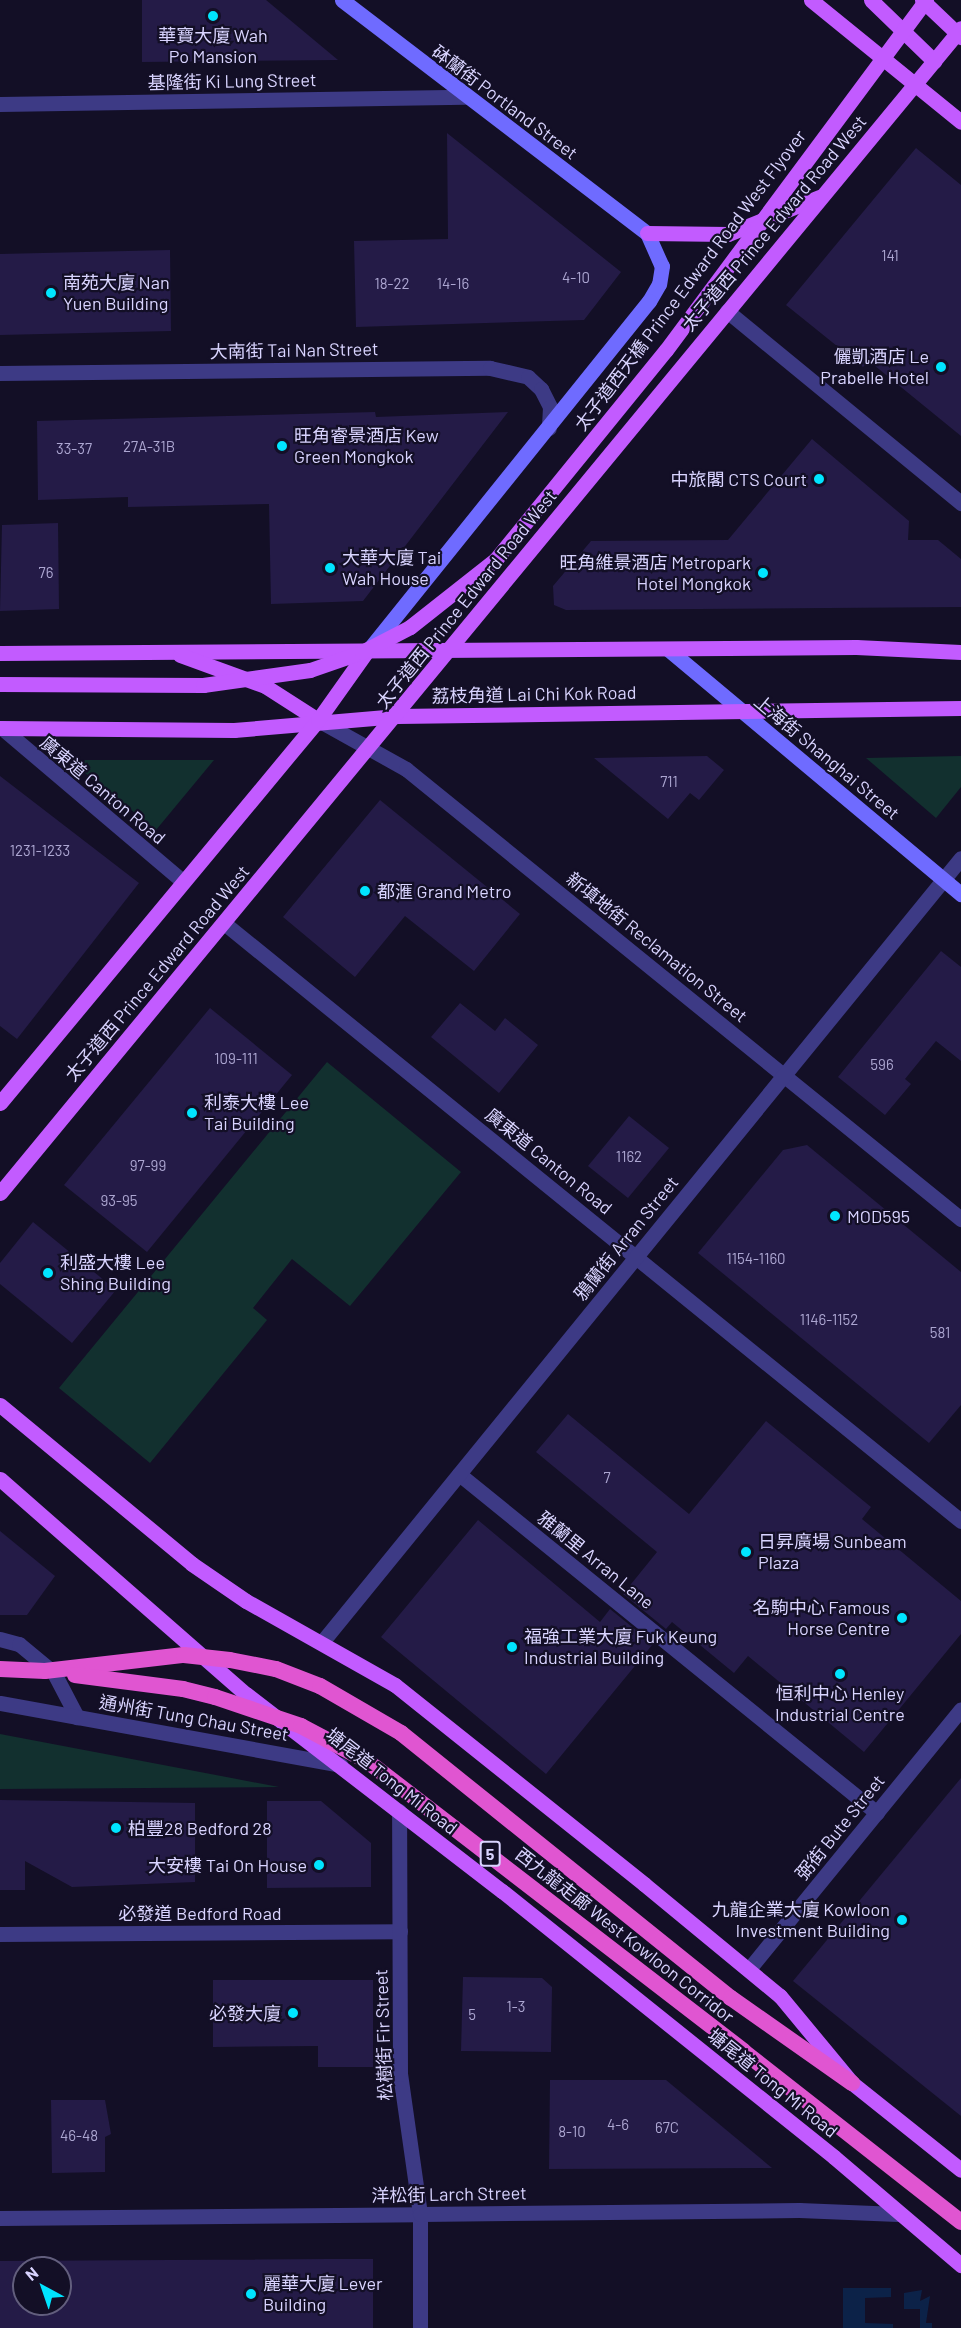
<!DOCTYPE html>
<html>
<head>
<meta charset="utf-8">
<style>
  body { margin:0 }
  #map { position:relative; width:961px; height:2328px; overflow:hidden; background:#130f26; font-family:Barlow,"Noto Sans TC",sans-serif }
  div>[style] { position:absolute }
  [style*='--x'] { left:calc(var(--x)*1px); top:calc(var(--y)*1px); width:calc(var(--w)*1px); rotate:calc(var(--a)*1deg) }
  .green>* { inset:0; background:#12302f }
  .water>* { inset:0; background:#0c2248 }
  .building>* { inset:0; background:#241b47 }
  .minor>* { height:15px; margin:-7.5px; padding:0 7.5px; transform-origin:7.5px; border-radius:7.5px; background:#3d3a85 }
  .tertiary>* { height:15px; margin:-7.5px; padding:0 7.5px; transform-origin:7.5px; border-radius:7.5px; background:#3d3a85 }
  .secondary>* { height:15px; margin:-7.5px; padding:0 7.5px; transform-origin:7.5px; border-radius:7.5px; background:#6f6bff }
  .primary>* { height:15px; margin:-7.5px; padding:0 7.5px; transform-origin:7.5px; border-radius:7.5px; background:#c25bff }
  .trunk>* { height:16px; margin:-8px; padding:0 8px; transform-origin:8px; border-radius:8px; background:#e055d1 }
  .primary-bridge>* { height:15px; margin:-7.5px; padding:0 7.5px; transform-origin:7.5px; border-radius:7.5px; background:#c25bff }
  .trunk-bridge>* { height:16px; margin:-8px; padding:0 8px; transform-origin:8px; border-radius:8px; background:#e055d1 }
  .dots>* { width:16px; height:16px; translate:-50% -50%; box-sizing:border-box; border:3px solid #130f26; border-radius:50% }
  span { translate:-50% -50%; white-space:nowrap; text-align:center; line-height:1.15; -webkit-text-stroke:4.5px #130f26; paint-order:stroke }
  .number-label { font-size:15px; color:#aca6d1 }
  .number-label span { -webkit-text-stroke-width:0 }
  .shield-label span { padding:2px 4px; background:#130f26; border:2px solid; border-radius:4px; -webkit-text-stroke-width:0 }
  .shield-label { font-size:16px; color:#d9d4ff; font-weight:700 }
  .poi-label { font-size:18px; color:#d9d4ff }
  .left { translate:0 -50%; text-align:left }
  .right { translate:-100% -50%; text-align:right }
  .street-label { font-size:18px; color:#d9d4ff }
  .north { position:absolute; left:12px; top:2256px; width:60px; height:60px; box-sizing:border-box; background:#130f26; border:2px solid #625e7d; border-radius:50%; rotate:320deg; font-size:16px; font-weight:700; line-height:24px; text-align:center; color:#d9d4ff }
  .north::after { content:''; display:block; margin:auto; width:21px; height:27px; background:#00e5ff; clip-path:polygon(50% 0,100% 100%,50% 72%,0 100%) }
</style>
</head>
<body>
<div id="map">
  <div class="green">
    <div style="clip-path:polygon(961px 756px,961px 787px,936px 818px,866px 758px)"></div>
    <div style="clip-path:polygon(69px 760px,214px 760px,156px 830px)"></div>
    <div style="clip-path:polygon(327px 1062px,461px 1172px,350px 1306px,292px 1259px,253px 1308px,267px 1320px,150px 1463px,59px 1388px)"></div>
    <div style="clip-path:polygon(0 1734px,279px 1787px,0 1789px)"></div>
  </div>
  <div class="water">
    <div style="clip-path:polygon(843px 2288px,891px 2288px,891px 2297px,865px 2298px,865px 2323px,893px 2324px,893px 2328px,920px 2328px,920px 2309px,904px 2309px,904px 2293px,922px 2290px,920px 2301px,930px 2296px,926px 2323px,932px 2323px,932px 2328px,843px 2328px)"></div>
  </div>
  <div class="building">
    <div style="clip-path:polygon(142px 0,266px 0,338px 60px,142px 62px)"></div>
    <div style="clip-path:polygon(447px 133px,621px 272px,584px 320px,356px 327px,354px 241px,448px 239px)"></div>
    <div style="clip-path:polygon(916px 148px,961px 185px,961px 436px,869px 361px,863px 367px,786px 305px)"></div>
    <div style="clip-path:polygon(170px 250px,171px 331px,0 335px,0 254px)"></div>
    <div style="clip-path:polygon(375px 412px,376px 417px,508px 412px,363px 601px,271px 604px,269px 504px,128px 507px,128px 497px,38px 500px,37px 421px)"></div>
    <div style="clip-path:polygon(812px 439px,909px 521px,908px 540px,938px 540px,961px 559px,961px 607px,566px 610px,554px 605px,553px 586px,591px 541px,728px 540px)"></div>
    <div style="clip-path:polygon(58px 523px,59px 609px,0 611px,2px 525px)"></div>
    <div style="clip-path:polygon(707px 756px,724px 770px,699px 800px,690px 793px,668px 819px,594px 758px)"></div>
    <div style="clip-path:polygon(0 776px,139px 883px,17px 1039px,0 1026px)"></div>
    <div style="clip-path:polygon(380px 800px,520px 914px,474px 971px,405px 916px,355px 977px,283px 917px)"></div>
    <div style="clip-path:polygon(941px 951px,961px 967px,961px 1061px,936px 1041px,905px 1079px,911px 1084px,885px 1115px,838px 1077px)"></div>
    <div style="clip-path:polygon(460px 1003px,495px 1031px,505px 1018px,538px 1045px,499px 1093px,431px 1037px)"></div>
    <div style="clip-path:polygon(210px 1008px,292px 1075px,147px 1252px,64px 1185px)"></div>
    <div style="clip-path:polygon(629px 1116px,669px 1148px,628px 1198px,588px 1166px)"></div>
    <div style="clip-path:polygon(807px 1145px,961px 1272px,961px 1405px,929px 1443px,698px 1253px,783px 1150px)"></div>
    <div style="clip-path:polygon(33px 1222px,116px 1290px,72px 1343px,0 1284px,0 1263px)"></div>
    <div style="clip-path:polygon(568px 1414px,689px 1514px,766px 1421px,871px 1507px,862px 1519px,961px 1601px,961px 1634px,864px 1752px,748px 1656px,734px 1673px,672px 1622px,666px 1629px,623px 1594px,657px 1552px,536px 1452px)"></div>
    <div style="clip-path:polygon(478px 1520px,600px 1622px,610px 1609px,653px 1644px,546px 1774px,381px 1637px)"></div>
    <div style="clip-path:polygon(0 1531px,55px 1576px,27px 1615px,0 1615px)"></div>
    <div style="clip-path:polygon(961px 1778px,961px 2116px,793px 1981px)"></div>
    <div style="clip-path:polygon(0 1800px,195px 1803px,195px 1882px,72px 1887px,25px 1861px,25px 1890px,0 1890px)"></div>
    <div style="clip-path:polygon(267px 1801px,321px 1801px,371px 1843px,371px 1887px,267px 1888px)"></div>
    <div style="clip-path:polygon(463px 1977px,542px 1978px,552px 1987px,551px 2052px,461px 2051px)"></div>
    <div style="clip-path:polygon(213px 1980px,373px 1980px,373px 2067px,318px 2067px,318px 2046px,213px 2047px)"></div>
    <div style="clip-path:polygon(550px 2080px,666px 2080px,772px 2168px,549px 2169px)"></div>
    <div style="clip-path:polygon(51px 2100px,105px 2100px,111px 2134px,105px 2137px,105px 2172px,52px 2173px)"></div>
    <div style="clip-path:polygon(evenodd,330px 2259px,373px 2259px,373px 2328px,0 2328px,0 2261px,330px 2259px,24px 2268px,60px 2268px,60px 2304px,24px 2304px,24px 2268px)"></div>
  </div>
  <div class="minor">
    <div style="--x:0;--y:104;--w:465;--a:-0.9"></div>
    <div style="--x:727;--y:311;--w:303;--a:39.4"></div>
    <div style="--x:0;--y:373;--w:490;--a:-0.6"></div>
    <div style="--x:490;--y:368;--w:39;--a:13"></div>
    <div style="--x:528;--y:377;--w:18;--a:43"></div>
    <div style="--x:541;--y:389;--w:20;--a:63"></div>
    <div style="--x:550;--y:407;--w:21;--a:93"></div>
    <div style="--x:318;--y:720;--w:101;--a:29.1"></div>
    <div style="--x:406;--y:769;--w:715;--a:39.04"></div>
    <div style="--x:2;--y:728;--w:235;--a:40.3"></div>
    <div style="--x:224;--y:923;--w:949;--a:39.06"></div>
    <div style="--x:459;--y:1474;--w:538;--a:39.04"></div>
    <div style="--x:0;--y:1639;--w:20;--a:15"></div>
    <div style="--x:19;--y:1644;--w:45;--a:39.6"></div>
    <div style="--x:54;--y:1673;--w:50;--a:62.4"></div>
    <div style="--x:0;--y:1703;--w:346;--a:10.3"></div>
    <div style="--x:0;--y:1934;--w:400;--a:-0.4"></div>
    <div style="--x:0;--y:2218;--w:420;--a:-0.5"></div>
    <div style="--x:420;--y:2214;--w:141;--a:-98.1"></div>
    <div style="--x:400;--y:2074;--w:263;--a:-90.2"></div>
  </div>
  <div class="tertiary">
    <div style="--x:322;--y:1642;--w:1011;--a:-50.82"></div>
    <div style="--x:749;--y:1969;--w:335;--a:-50.8"></div>
    <div style="--x:420;--y:2328;--w:114;--a:-90"></div>
    <div style="--x:420;--y:2214;--w:379;--a:-0.6"></div>
    <div style="--x:799;--y:2210;--w:99;--a:2.3"></div>
  </div>
  <div class="secondary">
    <div style="--x:342;--y:0;--w:384;--a:37.4"></div>
    <div style="--x:647;--y:233;--w:36;--a:66"></div>
    <div style="--x:662;--y:266;--w:18;--a:99"></div>
    <div style="--x:659;--y:284;--w:20;--a:120"></div>
    <div style="--x:649;--y:301;--w:447;--a:128.8"></div>
    <div style="--x:669;--y:650;--w:381;--a:39.9"></div>
  </div>
  <div class="primary">
    <div style="--x:811;--y:0;--w:193;--a:39.1"></div>
    <div style="--x:871;--y:0;--w:88;--a:44.1"></div>
    <div style="--x:922;--y:0;--w:54;--a:43.5"></div>
    <div style="--x:647;--y:233;--w:81;--a:0.7"></div>
    <div style="--x:728;--y:234;--w:98;--a:-22.1"></div>
    <div style="--x:0;--y:653;--w:856;--a:-0.4"></div>
    <div style="--x:856;--y:647;--w:105;--a:2.7"></div>
    <div style="--x:180;--y:655;--w:90;--a:20"></div>
    <div style="--x:265;--y:686;--w:63;--a:32.7"></div>
    <div style="--x:0;--y:684;--w:203;--a:0.3"></div>
    <div style="--x:0;--y:728;--w:234;--a:0.5"></div>
    <div style="--x:234;--y:730;--w:164;--a:-4.9"></div>
    <div style="--x:397;--y:716;--w:564;--a:-0.81"></div>
    <div style="--x:0;--y:1103;--w:498;--a:-50.3"></div>
    <div style="--x:318;--y:720;--w:85;--a:-54.6"></div>
    <div style="--x:0;--y:1193;--w:1510;--a:-50.48"></div>
    <div style="--x:0;--y:1405;--w:249;--a:39.6"></div>
    <div style="--x:192;--y:1564;--w:65;--a:34.4"></div>
    <div style="--x:246;--y:1601;--w:171;--a:29.4"></div>
    <div style="--x:395;--y:1685;--w:319;--a:38.6"></div>
    <div style="--x:644;--y:1884;--w:176;--a:39.5"></div>
    <div style="--x:780;--y:1996;--w:113;--a:50.4"></div>
    <div style="--x:852;--y:2083;--w:139;--a:38.6"></div>
    <div style="--x:0;--y:1479;--w:327;--a:41.2"></div>
    <div style="--x:246;--y:1694;--w:323;--a:37.6"></div>
    <div style="--x:502;--y:1891;--w:425;--a:38.7"></div>
    <div style="--x:834;--y:2157;--w:167;--a:40.4"></div>
  </div>
  <div class="trunk">
    <div style="--x:230;--y:1660;--w:47;--a:11.1"></div>
    <div style="--x:276;--y:1669;--w:47;--a:21.1"></div>
    <div style="--x:320;--y:1686;--w:94;--a:30.1"></div>
    <div style="--x:401;--y:1733;--w:423;--a:38.8"></div>
    <div style="--x:731;--y:1998;--w:148;--a:35.1"></div>
    <div style="--x:0;--y:1669;--w:45;--a:2.5"></div>
    <div style="--x:183;--y:1689;--w:33;--a:14"></div>
    <div style="--x:743;--y:2051;--w:277;--a:38.1"></div>
  </div>
  <div class="primary-bridge">
    <div style="--x:203;--y:685;--w:108;--a:-8"></div>
    <div style="--x:310;--y:670;--w:55;--a:-19.1"></div>
    <div style="--x:362;--y:652;--w:54;--a:-27.5"></div>
    <div style="--x:410;--y:627;--w:110;--a:-38.3"></div>
    <div style="--x:496;--y:559;--w:269;--a:-50.9"></div>
    <div style="--x:666;--y:350;--w:436;--a:-53.4"></div>
  </div>
  <div class="trunk-bridge">
    <div style="--x:45;--y:1671;--w:140;--a:-6.6"></div>
    <div style="--x:184;--y:1655;--w:46;--a:6.2"></div>
    <div style="--x:75;--y:1675;--w:109;--a:7.4"></div>
    <div style="--x:215;--y:1697;--w:91;--a:18.6"></div>
    <div style="--x:301;--y:1726;--w:75;--a:27.9"></div>
    <div style="--x:367;--y:1761;--w:475;--a:37.6"></div>
  </div>
  <div class="dots">
    <div style="left:213px;top:16px;background:#00e5ff"></div>
    <div style="left:51px;top:293px;background:#00e5ff"></div>
    <div style="left:941px;top:367px;background:#00e5ff"></div>
    <div style="left:282px;top:446px;background:#00e5ff"></div>
    <div style="left:819px;top:479px;background:#00e5ff"></div>
    <div style="left:330px;top:568px;background:#00e5ff"></div>
    <div style="left:763px;top:573px;background:#00e5ff"></div>
    <div style="left:365px;top:891px;background:#00e5ff"></div>
    <div style="left:192px;top:1113px;background:#00e5ff"></div>
    <div style="left:835px;top:1216px;background:#00e5ff"></div>
    <div style="left:48px;top:1273px;background:#00e5ff"></div>
    <div style="left:746px;top:1552px;background:#00e5ff"></div>
    <div style="left:902px;top:1618px;background:#00e5ff"></div>
    <div style="left:512px;top:1647px;background:#00e5ff"></div>
    <div style="left:840px;top:1674px;background:#00e5ff"></div>
    <div style="left:116px;top:1828px;background:#00e5ff"></div>
    <div style="left:319px;top:1865px;background:#00e5ff"></div>
    <div style="left:902px;top:1920px;background:#00e5ff"></div>
    <div style="left:293px;top:2013px;background:#00e5ff"></div>
    <div style="left:251px;top:2294px;background:#00e5ff"></div>
  </div>
  <div class="number-label">
    <span style="left:890px;top:256px">141</span>
    <span style="left:576px;top:278px">4-10</span>
    <span style="left:392px;top:284px">18-22</span>
    <span style="left:453px;top:284px">14-16</span>
    <span style="left:149px;top:447px">27A-31B</span>
    <span style="left:74px;top:449px">33-37</span>
    <span style="left:46px;top:573px">76</span>
    <span style="left:669px;top:782px">711</span>
    <span style="left:40px;top:851px">1231-1233</span>
    <span style="left:236px;top:1059px">109-111</span>
    <span style="left:882px;top:1065px">596</span>
    <span style="left:629px;top:1157px">1162</span>
    <span style="left:148px;top:1166px">97-99</span>
    <span style="left:119px;top:1201px">93-95</span>
    <span style="left:756px;top:1259px">1154-1160</span>
    <span style="left:829px;top:1320px">1146-1152</span>
    <span style="left:940px;top:1333px">581</span>
    <span style="left:607px;top:1478px">7</span>
    <span style="left:516px;top:2007px">1-3</span>
    <span style="left:472px;top:2015px">5</span>
    <span style="left:618px;top:2125px">4-6</span>
    <span style="left:667px;top:2128px">67C</span>
    <span style="left:572px;top:2132px">8-10</span>
    <span style="left:79px;top:2136px">46-48</span>
  </div>
  <div class="shield-label">
    <span style="left:490px;top:1854px">5</span>
  </div>
  <div class="poi-label">
    <span style="left:213px;top:46px">華寶大廈 Wah<br>Po Mansion</span>
    <span class="left" style="left:63px;top:293px">南苑大廈 Nan<br>Yuen Building</span>
    <span class="right" style="left:929px;top:367px">儷凱酒店 Le<br>Prabelle Hotel</span>
    <span class="left" style="left:294px;top:446px">旺角睿景酒店 Kew<br>Green Mongkok</span>
    <span class="right" style="left:807px;top:479px">中旅閣 CTS Court</span>
    <span class="left" style="left:342px;top:568px">大華大廈 Tai<br>Wah House</span>
    <span class="right" style="left:751px;top:573px">旺角維景酒店 Metropark<br>Hotel Mongkok</span>
    <span class="left" style="left:377px;top:891px">都滙 Grand Metro</span>
    <span class="left" style="left:204px;top:1113px">利泰大樓 Lee<br>Tai Building</span>
    <span class="left" style="left:847px;top:1216px">MOD595</span>
    <span class="left" style="left:60px;top:1273px">利盛大樓 Lee<br>Shing Building</span>
    <span class="left" style="left:758px;top:1552px">日昇廣場 Sunbeam<br>Plaza</span>
    <span class="right" style="left:890px;top:1618px">名駒中心 Famous<br>Horse Centre</span>
    <span class="left" style="left:524px;top:1647px">福強工業大廈 Fuk Keung<br>Industrial Building</span>
    <span style="left:840px;top:1704px">恒利中心 Henley<br>Industrial Centre</span>
    <span class="left" style="left:128px;top:1828px">柏豐28 Bedford 28</span>
    <span class="right" style="left:307px;top:1865px">大安樓 Tai On House</span>
    <span class="right" style="left:890px;top:1920px">九龍企業大廈 Kowloon<br>Investment Building</span>
    <span class="right" style="left:281px;top:2013px">必發大廈</span>
    <span class="left" style="left:263px;top:2294px">麗華大廈 Lever<br>Building</span>
  </div>
  <div class="street-label">
    <span style="left:232px;top:81px;rotate:-1deg">基隆街 Ki Lung Street</span>
    <span style="left:505px;top:102px;rotate:37deg">砵蘭街 Portland Street</span>
    <span style="left:774px;top:223px;rotate:-50deg">太子道西 Prince Edward Road West</span>
    <span style="left:690px;top:280px;rotate:-53deg">太子道西天橋 Prince Edward Road West Flyover</span>
    <span style="left:294px;top:350px;rotate:-1deg">大南街 Tai Nan Street</span>
    <span style="left:466px;top:599px;rotate:-51deg">太子道西 Prince Edward Road West</span>
    <span style="left:534px;top:694px;rotate:-1deg">荔枝角道 Lai Chi Kok Road</span>
    <span style="left:827px;top:757px;rotate:40deg">上海街 Shanghai Street</span>
    <span style="left:103px;top:790px;rotate:40deg">廣東道 Canton Road</span>
    <span style="left:657px;top:947px;rotate:39deg">新填地街 Reclamation Street</span>
    <span style="left:157px;top:973px;rotate:-50deg">太子道西 Prince Edward Road West</span>
    <span style="left:549px;top:1161px;rotate:39deg">廣東道 Canton Road</span>
    <span style="left:626px;top:1238px;rotate:-51deg">鴉蘭街 Arran Street</span>
    <span style="left:596px;top:1560px;rotate:39deg">雅蘭里 Arran Lane</span>
    <span style="left:194px;top:1718px;rotate:10deg">通州街 Tung Chau Street</span>
    <span style="left:392px;top:1781px;rotate:38deg">塘尾道 Tong Mi Road</span>
    <span style="left:840px;top:1827px;rotate:-51deg">弼街 Bute Street</span>
    <span style="left:200px;top:1913px">必發道 Bedford Road</span>
    <span style="left:625px;top:1935px;rotate:38deg">西九龍走廊 West Kowloon Corridor</span>
    <span style="left:383px;top:2035px;rotate:-92deg">松樹街 Fir Street</span>
    <span style="left:773px;top:2083px;rotate:39deg">塘尾道 Tong Mi Road</span>
    <span style="left:449px;top:2194px;rotate:-1deg">洋松街 Larch Street</span>
  </div>
  <div class="north">N</div>
</div>
</body>
</html>
